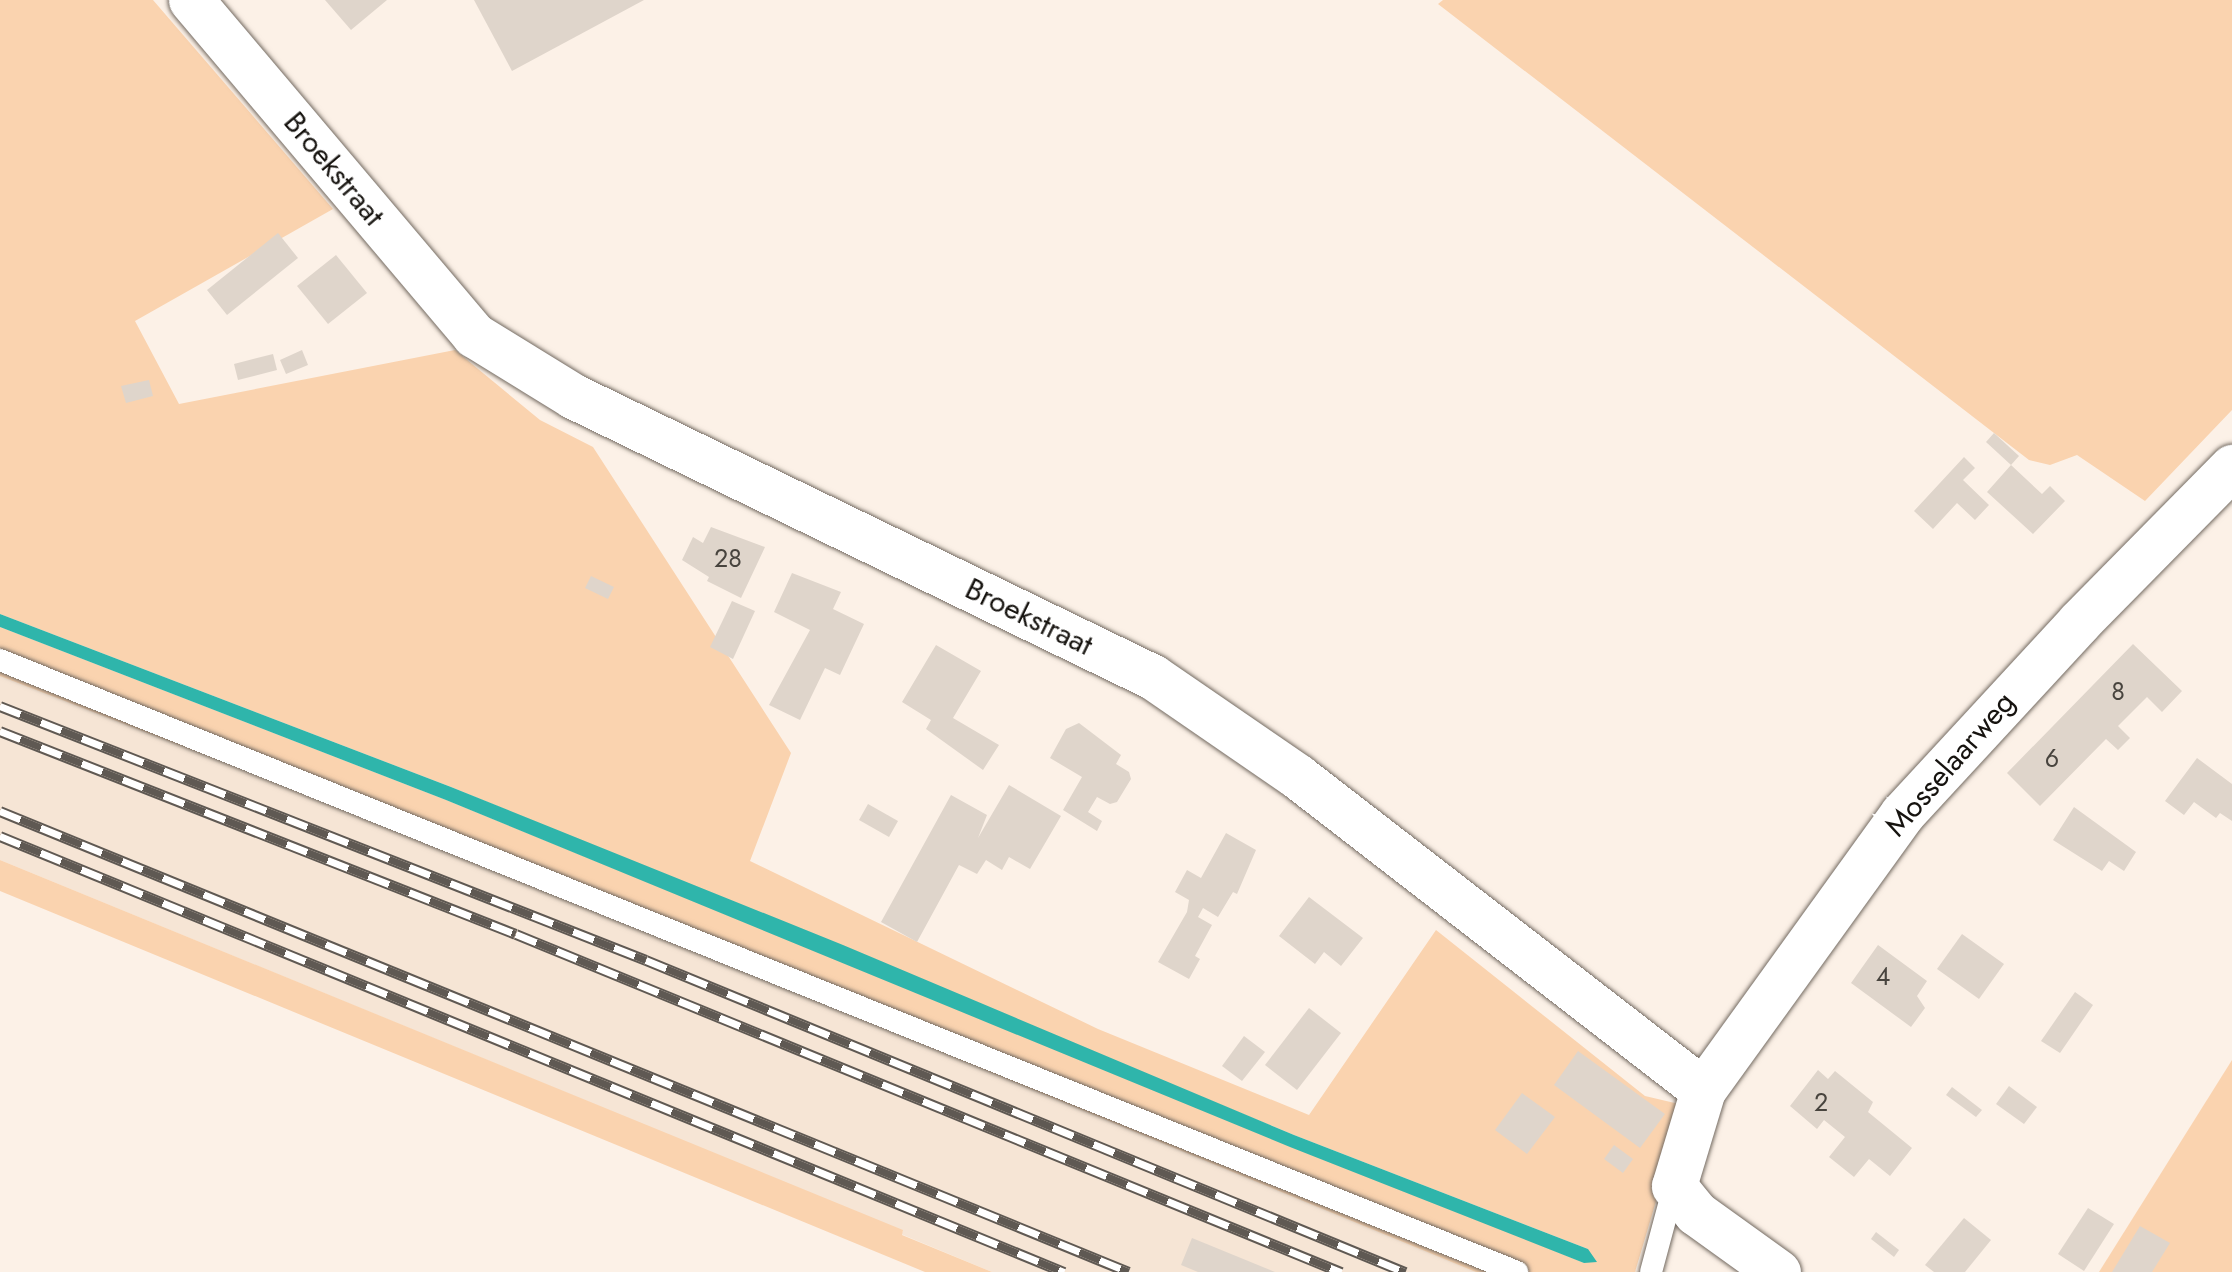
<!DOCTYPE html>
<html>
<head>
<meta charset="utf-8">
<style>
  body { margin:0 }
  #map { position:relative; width:2232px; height:1272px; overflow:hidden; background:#fcf1e7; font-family:Jost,sans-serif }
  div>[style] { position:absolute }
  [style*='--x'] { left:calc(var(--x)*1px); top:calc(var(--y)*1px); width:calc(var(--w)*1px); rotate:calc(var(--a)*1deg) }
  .built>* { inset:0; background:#f6e5d5 }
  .green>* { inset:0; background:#fad3af }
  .water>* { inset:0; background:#2fb5ab }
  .building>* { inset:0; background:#dfd5cb }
  .roads { filter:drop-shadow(0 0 2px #736a61) drop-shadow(0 0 2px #736a61) }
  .service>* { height:22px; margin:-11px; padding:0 11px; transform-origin:11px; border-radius:11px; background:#fff }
  .minor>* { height:45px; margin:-22.5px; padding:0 22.5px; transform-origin:22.5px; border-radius:22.5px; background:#fff }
  .rail>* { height:11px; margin-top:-5.5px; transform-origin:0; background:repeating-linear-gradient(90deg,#fff 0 22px,#5f5953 0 44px); box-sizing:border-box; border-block:2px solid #5f5953 }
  span { translate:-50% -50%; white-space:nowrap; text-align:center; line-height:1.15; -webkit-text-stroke:9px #fff; paint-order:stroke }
  .number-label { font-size:25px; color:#48443e }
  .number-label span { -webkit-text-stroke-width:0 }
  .street-label { font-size:30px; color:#16130f }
</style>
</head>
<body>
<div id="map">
  <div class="built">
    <div style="clip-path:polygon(0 627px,446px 800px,1290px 1147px,1641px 1272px,992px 1272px,901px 1234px,903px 1231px,0 860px)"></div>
  </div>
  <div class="green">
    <div style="clip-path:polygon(0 0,153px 0,333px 209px,135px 321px,179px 404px,455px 350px,540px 420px,593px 447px,791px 753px,750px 861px,1098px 1029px,1309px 1115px,1436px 930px,1645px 1096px,1679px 1104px,1679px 1124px,1635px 1272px,1476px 1272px,827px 1005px,244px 770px,0 676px,0 627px,446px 800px,1584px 1263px,1588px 1249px,1294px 1135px,451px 787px,0 614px)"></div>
    <div style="clip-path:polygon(1443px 0,2232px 0,2232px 410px,2145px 501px,2077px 455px,2050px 465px,2029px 460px,1438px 4px)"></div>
    <div style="clip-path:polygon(0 860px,903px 1230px,902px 1235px,992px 1272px,925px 1272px,0 891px)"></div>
    <div style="clip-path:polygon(2232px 1060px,2232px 1272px,2099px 1272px)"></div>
  </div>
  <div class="water">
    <div style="clip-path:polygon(0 614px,451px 787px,843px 945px,1294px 1135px,1588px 1249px,1597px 1262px,1584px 1263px,1290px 1147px,446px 800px,0 627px)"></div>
  </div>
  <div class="building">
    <div style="clip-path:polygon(325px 0,387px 0,351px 30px)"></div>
    <div style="clip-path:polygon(474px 0,644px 0,512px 71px)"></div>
    <div style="clip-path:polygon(278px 233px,298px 258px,227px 315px,207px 290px)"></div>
    <div style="clip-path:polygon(336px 255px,367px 293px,328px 324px,297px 286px)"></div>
    <div style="clip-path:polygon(302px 350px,308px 365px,286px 374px,280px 360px)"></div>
    <div style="clip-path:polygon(273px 354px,277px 370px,238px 380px,234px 364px)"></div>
    <div style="clip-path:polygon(149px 380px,153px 396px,126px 403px,121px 386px)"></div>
    <div style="clip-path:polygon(1994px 433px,2019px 456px,2011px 465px,1986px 442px)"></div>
    <div style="clip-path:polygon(1964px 457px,1975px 468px,1963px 480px,1989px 505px,1975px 520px,1957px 503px,1933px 529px,1914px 511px)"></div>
    <div style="clip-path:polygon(2011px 465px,2042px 494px,2050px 486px,2065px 501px,2033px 534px,1987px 492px)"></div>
    <div style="clip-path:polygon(711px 527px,765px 547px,741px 598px,707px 581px,709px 577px,682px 560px,693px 537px,703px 543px)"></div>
    <div style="clip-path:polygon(792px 573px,841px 592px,833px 609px,864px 624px,840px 675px,825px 668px,800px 720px,769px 705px,810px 630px,774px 612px)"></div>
    <div style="clip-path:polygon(591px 576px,614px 587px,608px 599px,585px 588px)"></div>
    <div style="clip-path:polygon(732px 601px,755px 611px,733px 659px,710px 647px)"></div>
    <div style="clip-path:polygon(2133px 644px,2182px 691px,2162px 712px,2147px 697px,2118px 726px,2130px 738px,2118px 750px,2106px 739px,2040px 806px,2007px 773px)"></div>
    <div style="clip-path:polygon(936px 645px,981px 671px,953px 718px,999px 745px,983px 770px,926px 729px,931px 720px,902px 702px)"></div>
    <div style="clip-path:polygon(1079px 723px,1121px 755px,1116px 764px,1129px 772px,1131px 779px,1117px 802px,1110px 804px,1097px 797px,1088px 812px,1102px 821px,1097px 831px,1063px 810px,1082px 777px,1050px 758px,1066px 729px)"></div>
    <div style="clip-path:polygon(2197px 758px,2232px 784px,2232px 821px,2220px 813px,2216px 818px,2194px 802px,2184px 815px,2165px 801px)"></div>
    <div style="clip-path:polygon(1009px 785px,1061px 816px,1030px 869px,1009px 857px,1002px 870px,986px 860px,977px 874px,959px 865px,917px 942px,881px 922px,951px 795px,987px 815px,978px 838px)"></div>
    <div style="clip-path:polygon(868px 804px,898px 821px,889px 837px,859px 820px)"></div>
    <div style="clip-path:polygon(2074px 807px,2136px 852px,2124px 871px,2109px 861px,2102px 871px,2053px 840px)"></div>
    <div style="clip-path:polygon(1226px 833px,1256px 850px,1237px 894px,1233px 892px,1218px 917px,1203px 908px,1198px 917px,1212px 925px,1195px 956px,1200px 959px,1189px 979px,1158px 962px,1187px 912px,1189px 900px,1175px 892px,1187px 870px,1201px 878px)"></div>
    <div style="clip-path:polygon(1309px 897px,1363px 938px,1341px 966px,1324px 952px,1315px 964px,1279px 936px)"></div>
    <div style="clip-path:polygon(1962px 934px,2004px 964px,1979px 999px,1937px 969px)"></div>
    <div style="clip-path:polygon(1878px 945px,1927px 981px,1917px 996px,1925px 1008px,1911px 1027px,1851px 983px)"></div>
    <div style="clip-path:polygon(2075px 992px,2093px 1005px,2060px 1053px,2041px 1041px)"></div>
    <div style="clip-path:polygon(1309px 1008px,1341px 1033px,1297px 1090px,1265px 1065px)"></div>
    <div style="clip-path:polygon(1244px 1036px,1265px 1052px,1242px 1081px,1222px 1066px)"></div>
    <div style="clip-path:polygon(1578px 1051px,1665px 1114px,1640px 1148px,1554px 1085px)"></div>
    <div style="clip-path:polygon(1818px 1070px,1828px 1079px,1835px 1071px,1873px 1102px,1868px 1112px,1912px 1148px,1890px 1176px,1869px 1159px,1854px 1177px,1829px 1157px,1845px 1137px,1824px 1120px,1817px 1129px,1790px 1106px)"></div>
    <div style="clip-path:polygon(2009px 1086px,2037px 1107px,2024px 1124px,1996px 1104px)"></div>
    <div style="clip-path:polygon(1952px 1087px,1982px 1110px,1976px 1117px,1946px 1095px)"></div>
    <div style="clip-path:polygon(1522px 1093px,1555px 1117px,1527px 1154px,1495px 1130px)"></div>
    <div style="clip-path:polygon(1614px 1145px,1633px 1159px,1623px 1173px,1604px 1159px)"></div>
    <div style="clip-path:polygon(2088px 1208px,2114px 1224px,2084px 1271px,2058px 1254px)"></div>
    <div style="clip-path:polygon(1964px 1218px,1991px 1240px,1965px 1272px,1934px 1272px,1925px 1265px)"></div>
    <div style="clip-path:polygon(2140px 1226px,2170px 1243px,2152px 1272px,2112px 1272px)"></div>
    <div style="clip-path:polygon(1876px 1232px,1899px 1250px,1894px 1257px,1871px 1239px)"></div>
    <div style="clip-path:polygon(1192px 1238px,1275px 1272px,1198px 1272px,1181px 1265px)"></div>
  </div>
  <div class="roads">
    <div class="service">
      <div style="--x:0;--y:660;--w:1636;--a:21.97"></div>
      <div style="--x:1651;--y:1272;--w:89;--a:-75"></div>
    </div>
    <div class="minor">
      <div style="--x:191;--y:0;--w:439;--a:49.8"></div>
      <div style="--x:474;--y:335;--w:116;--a:31.6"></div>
      <div style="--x:573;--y:396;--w:644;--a:25.85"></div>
      <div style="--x:1153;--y:677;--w:175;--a:34.5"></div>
      <div style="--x:1297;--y:776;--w:513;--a:37.72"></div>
      <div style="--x:1778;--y:1272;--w:101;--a:-144.3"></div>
      <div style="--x:1696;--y:1213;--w:35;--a:-129"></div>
      <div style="--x:1674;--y:1186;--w:100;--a:-73.2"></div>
      <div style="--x:1703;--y:1090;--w:340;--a:-54.2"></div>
      <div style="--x:1902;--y:814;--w:261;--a:-47.3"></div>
      <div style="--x:2079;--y:622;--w:218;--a:-45.4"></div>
    </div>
  </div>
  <div class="rail">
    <div style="--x:0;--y:706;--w:694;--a:21.46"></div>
    <div style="--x:646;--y:960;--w:821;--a:22.35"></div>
    <div style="--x:0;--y:731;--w:554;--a:21.48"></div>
    <div style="--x:516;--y:934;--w:892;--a:22.28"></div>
    <div style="--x:0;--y:811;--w:1219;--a:22.21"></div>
    <div style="--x:0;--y:836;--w:1150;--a:22.28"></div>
  </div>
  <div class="number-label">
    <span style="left:728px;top:558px">28</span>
    <span style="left:2118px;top:691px">8</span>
    <span style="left:2052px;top:758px">6</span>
    <span style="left:1883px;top:976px">4</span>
    <span style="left:1821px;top:1102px">2</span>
  </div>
  <div class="street-label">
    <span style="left:334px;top:169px;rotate:50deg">Broekstraat</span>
    <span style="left:1029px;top:617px;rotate:26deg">Broekstraat</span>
    <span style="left:1950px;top:764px;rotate:-49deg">Mosselaarweg</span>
  </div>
</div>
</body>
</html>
